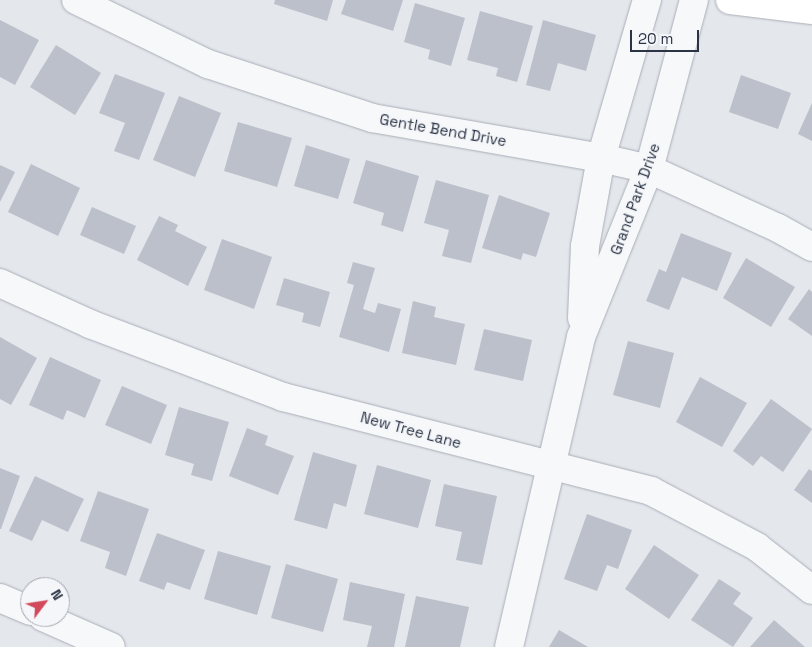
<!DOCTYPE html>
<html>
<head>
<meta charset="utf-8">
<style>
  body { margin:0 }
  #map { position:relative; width:812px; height:647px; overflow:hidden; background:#e4e7ec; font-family:"Space Grotesk",sans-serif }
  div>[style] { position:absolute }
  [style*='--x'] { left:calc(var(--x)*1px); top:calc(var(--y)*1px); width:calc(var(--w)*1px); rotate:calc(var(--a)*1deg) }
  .building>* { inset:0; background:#bbc0ca }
  .roads { filter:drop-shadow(0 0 1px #a9aeb7) drop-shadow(0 0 1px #a9aeb7) }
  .minor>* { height:28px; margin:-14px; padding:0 14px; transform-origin:14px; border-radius:14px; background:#f7f8fa }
  .major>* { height:28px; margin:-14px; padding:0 14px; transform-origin:14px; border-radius:14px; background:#fff }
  span { translate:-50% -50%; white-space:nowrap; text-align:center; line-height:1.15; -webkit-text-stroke:4px #f4f6f9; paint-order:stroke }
  .street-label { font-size:15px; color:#2b3445 }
  .north { position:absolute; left:20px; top:577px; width:50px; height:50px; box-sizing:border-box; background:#f4f6f9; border:1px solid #a4a8b1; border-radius:50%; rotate:59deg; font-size:14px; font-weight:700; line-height:20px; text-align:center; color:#2b3445 }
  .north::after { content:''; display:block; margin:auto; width:18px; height:22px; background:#d1495b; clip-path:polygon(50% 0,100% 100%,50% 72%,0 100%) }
  .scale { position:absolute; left:630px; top:30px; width:69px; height:22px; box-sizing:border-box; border:2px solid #2b3445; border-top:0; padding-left:6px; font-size:15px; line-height:18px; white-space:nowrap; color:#2b3445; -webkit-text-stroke:4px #f4f6f9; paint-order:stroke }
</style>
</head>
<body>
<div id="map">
  <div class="building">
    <div style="clip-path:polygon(275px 0,333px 0,327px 21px,274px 4px)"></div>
    <div style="clip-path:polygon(346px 0,403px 0,393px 31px,341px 14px)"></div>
    <div style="clip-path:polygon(415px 3px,465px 18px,451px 66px,428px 59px,430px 50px,404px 42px)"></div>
    <div style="clip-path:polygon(480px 11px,533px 26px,517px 82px,496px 76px,498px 68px,467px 60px)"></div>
    <div style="clip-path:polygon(0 20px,39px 40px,15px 85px,0 77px)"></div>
    <div style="clip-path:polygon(543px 20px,596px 35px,586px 71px,558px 63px,550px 91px,526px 85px)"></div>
    <div style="clip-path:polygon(56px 45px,101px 73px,75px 115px,30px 87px)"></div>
    <div style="clip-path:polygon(115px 74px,165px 93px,139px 160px,114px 151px,125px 123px,99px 113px)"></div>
    <div style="clip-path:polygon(741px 75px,791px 93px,778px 129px,729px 112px)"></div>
    <div style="clip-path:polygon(179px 96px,221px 113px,195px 177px,153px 160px)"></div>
    <div style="clip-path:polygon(812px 103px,812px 141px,798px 134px)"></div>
    <div style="clip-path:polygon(238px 122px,292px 138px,277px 187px,224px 171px)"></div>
    <div style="clip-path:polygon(306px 145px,350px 159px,338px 199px,294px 186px)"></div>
    <div style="clip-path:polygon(366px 160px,419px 176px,403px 232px,381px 225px,384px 213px,353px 203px)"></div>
    <div style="clip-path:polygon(31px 164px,80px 188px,58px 236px,8px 212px)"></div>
    <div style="clip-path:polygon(0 165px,15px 172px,0 202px)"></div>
    <div style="clip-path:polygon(436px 180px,489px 195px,471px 263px,442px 256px,449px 230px,424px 223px)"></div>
    <div style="clip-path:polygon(499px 195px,550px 213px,536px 257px,523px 253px,521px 260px,482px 248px)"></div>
    <div style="clip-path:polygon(92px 207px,136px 226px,124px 254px,80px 235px)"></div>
    <div style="clip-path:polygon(159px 216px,178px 225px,175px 231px,207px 247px,188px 286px,137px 260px)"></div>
    <div style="clip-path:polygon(681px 233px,732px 253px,717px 291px,682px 277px,669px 310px,646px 301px,659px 269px,666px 272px)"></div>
    <div style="clip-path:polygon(222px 239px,272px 257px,254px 309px,204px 290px)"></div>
    <div style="clip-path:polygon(746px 258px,795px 287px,771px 327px,723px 298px)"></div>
    <div style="clip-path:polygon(353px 262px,375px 268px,363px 309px,375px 313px,378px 303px,401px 309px,389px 352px,339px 337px,354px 285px,347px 283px)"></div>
    <div style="clip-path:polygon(284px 278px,330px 292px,320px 327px,302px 322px,304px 313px,276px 305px)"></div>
    <div style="clip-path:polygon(809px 289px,812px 292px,812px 336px,788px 319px)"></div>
    <div style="clip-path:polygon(413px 301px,436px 307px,434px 317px,465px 324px,456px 365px,402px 353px)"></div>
    <div style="clip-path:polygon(484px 329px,532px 340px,523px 381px,474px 370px)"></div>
    <div style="clip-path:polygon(0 337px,37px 358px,11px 405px,0 399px)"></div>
    <div style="clip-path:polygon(628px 341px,674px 353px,660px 408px,613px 395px)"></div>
    <div style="clip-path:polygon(50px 357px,101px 380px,85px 418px,67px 410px,63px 420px,29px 405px)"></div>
    <div style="clip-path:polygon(700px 377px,747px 403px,722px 447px,676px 422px)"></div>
    <div style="clip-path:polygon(122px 386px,167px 405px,151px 444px,105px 425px)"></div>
    <div style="clip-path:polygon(771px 399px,812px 429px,783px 472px,761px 456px,753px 466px,733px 451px)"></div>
    <div style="clip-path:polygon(179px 407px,229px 422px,212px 481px,191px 475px,194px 464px,165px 455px)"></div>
    <div style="clip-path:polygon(247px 428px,268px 436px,265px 445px,294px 456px,278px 495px,229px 476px)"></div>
    <div style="clip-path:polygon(313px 452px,357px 465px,346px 507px,334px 503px,327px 529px,294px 520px)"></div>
    <div style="clip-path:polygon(377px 465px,431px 480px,418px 528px,364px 514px)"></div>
    <div style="clip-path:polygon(0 468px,20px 476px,1px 529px,0 529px)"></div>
    <div style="clip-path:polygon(809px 469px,812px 471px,812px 503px,794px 490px)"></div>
    <div style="clip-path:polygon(35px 476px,84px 499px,68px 532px,42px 520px,32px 541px,9px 531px)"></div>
    <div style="clip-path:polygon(444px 484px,497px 496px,482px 565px,456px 560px,462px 532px,435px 526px)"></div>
    <div style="clip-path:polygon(98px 491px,149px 509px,126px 576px,105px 568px,110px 552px,80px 541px)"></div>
    <div style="clip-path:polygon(587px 514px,632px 530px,618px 569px,607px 565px,597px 591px,564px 579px)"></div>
    <div style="clip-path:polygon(157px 533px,205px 550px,190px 590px,167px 582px,164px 590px,139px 581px)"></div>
    <div style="clip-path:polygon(654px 545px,699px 575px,669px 619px,625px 589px)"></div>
    <div style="clip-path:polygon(218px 551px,271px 566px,257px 615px,204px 599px)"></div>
    <div style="clip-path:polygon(286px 564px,338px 579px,323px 632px,271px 618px)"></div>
    <div style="clip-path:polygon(719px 579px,741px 593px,733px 604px,753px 618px,733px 647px,691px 620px)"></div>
    <div style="clip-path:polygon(350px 582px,405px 594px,394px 647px,367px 647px,372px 626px,343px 620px)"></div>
    <div style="clip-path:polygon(416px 596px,469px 607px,460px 647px,405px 647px)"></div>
    <div style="clip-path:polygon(774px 620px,805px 647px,750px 647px)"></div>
    <div style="clip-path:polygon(559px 630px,588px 647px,549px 647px)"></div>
  </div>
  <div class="roads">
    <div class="minor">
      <div style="--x:76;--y:0;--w:147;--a:25.9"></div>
      <div style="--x:208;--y:64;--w:173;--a:18.2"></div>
      <div style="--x:372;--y:118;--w:232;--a:9.9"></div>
      <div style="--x:601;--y:158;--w:49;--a:12.9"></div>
      <div style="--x:649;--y:169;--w:142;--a:24.6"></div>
      <div style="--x:778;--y:228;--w:39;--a:29"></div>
      <div style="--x:0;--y:283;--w:99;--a:24.5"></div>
      <div style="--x:90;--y:324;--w:206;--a:20.7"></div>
      <div style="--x:283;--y:397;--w:380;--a:14.3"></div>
      <div style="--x:651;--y:491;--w:120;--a:27.8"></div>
      <div style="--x:757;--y:547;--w:70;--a:38"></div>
      <div style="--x:582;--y:318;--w:72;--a:-87.6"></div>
      <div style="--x:585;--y:246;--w:89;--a:-79.7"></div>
      <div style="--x:601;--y:158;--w:165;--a:-73.8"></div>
      <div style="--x:0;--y:598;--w:33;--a:23"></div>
      <div style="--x:43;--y:617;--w:74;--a:23.8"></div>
      <div style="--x:509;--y:647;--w:318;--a:-76.9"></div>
      <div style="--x:581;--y:337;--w:181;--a:-68"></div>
      <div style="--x:649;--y:169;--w:175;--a:-75.1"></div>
    </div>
    <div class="major">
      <div style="--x:730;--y:0;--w:83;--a:7"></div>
    </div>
  </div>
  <div class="street-label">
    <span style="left:443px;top:130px;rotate:10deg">Gentle Bend Drive</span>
    <span style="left:635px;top:199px;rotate:-70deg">Grand Park Drive</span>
    <span style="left:411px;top:430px;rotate:15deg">New Tree Lane</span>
  </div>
  <div class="north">N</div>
  <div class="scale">20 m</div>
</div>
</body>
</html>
